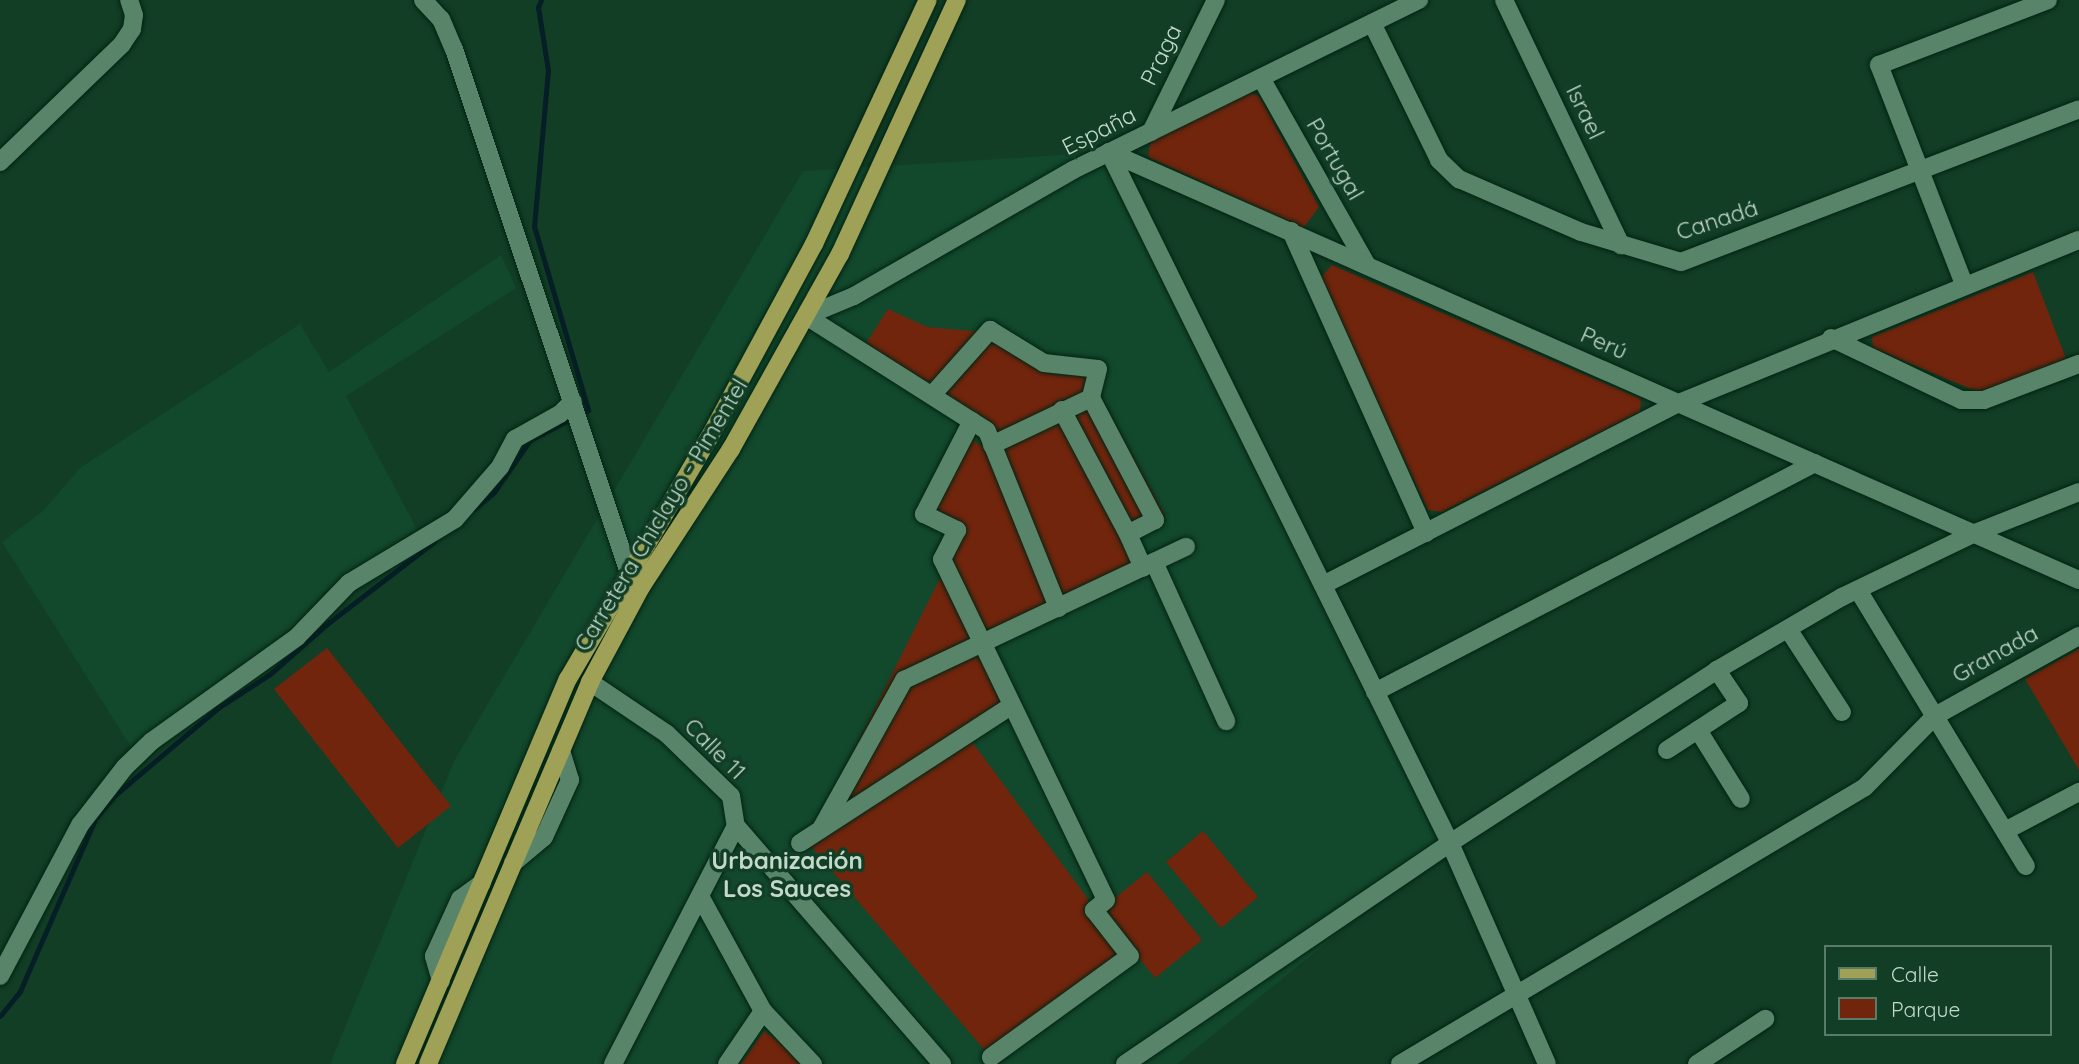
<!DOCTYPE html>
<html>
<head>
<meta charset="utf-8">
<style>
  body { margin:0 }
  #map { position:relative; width:2079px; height:1064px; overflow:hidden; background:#123e26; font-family:Quicksand,sans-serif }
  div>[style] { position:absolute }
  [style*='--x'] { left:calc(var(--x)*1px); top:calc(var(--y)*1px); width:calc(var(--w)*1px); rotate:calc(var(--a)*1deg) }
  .built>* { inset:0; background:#12482c }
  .green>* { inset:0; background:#71250d }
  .stream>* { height:5px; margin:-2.5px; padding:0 2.5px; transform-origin:2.5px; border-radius:2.5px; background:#061f26 }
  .roads { filter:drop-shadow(0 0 2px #022312) drop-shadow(0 0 2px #022312) }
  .minor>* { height:18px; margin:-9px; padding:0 9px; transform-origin:9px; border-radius:9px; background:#588469 }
  .major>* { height:18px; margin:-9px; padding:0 9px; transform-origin:9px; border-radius:9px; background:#9ea156 }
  span { translate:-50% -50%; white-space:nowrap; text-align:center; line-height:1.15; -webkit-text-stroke:7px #123e26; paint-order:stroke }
  .street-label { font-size:23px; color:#c3d9ca }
  .neighbourhood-label { font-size:24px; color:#c3d9ca; font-weight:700 }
  .legend { position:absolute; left:1824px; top:945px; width:228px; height:91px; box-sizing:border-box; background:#123e26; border:2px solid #597c68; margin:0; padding:9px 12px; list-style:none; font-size:21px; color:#c3d9ca }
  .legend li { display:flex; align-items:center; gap:14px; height:35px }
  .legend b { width:35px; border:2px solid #597c68 }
</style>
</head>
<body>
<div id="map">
  <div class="built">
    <div style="clip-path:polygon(1109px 152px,1450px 843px,1177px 1064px,330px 1064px,454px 761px,803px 171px)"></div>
    <div style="clip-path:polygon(501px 255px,516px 288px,346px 396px,417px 529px,322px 594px,319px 604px,291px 629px,131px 747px,2px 542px,43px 511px,80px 468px,300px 324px,329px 372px)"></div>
  </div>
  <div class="green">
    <div style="clip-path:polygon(1249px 93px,1259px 96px,1319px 207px,1303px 228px,1148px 157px,1151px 138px)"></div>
    <div style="clip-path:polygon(1332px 265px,1641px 399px,1640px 412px,1442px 512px,1428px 510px,1319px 280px)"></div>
    <div style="clip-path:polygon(2033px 272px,2066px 359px,1983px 394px,1873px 348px,1872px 337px)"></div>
    <div style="clip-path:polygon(888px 309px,927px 327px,983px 332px,1029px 362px,1058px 375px,1092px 376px,1097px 388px,990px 443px,858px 356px)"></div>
    <div style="clip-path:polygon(1100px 396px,1165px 515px,1120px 538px,1134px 566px,973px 639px,1004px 705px,838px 812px,824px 810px,965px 528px,932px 511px,968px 437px,990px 451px)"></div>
    <div style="clip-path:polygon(327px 648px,451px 806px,398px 848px,274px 689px)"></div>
    <div style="clip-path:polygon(2079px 649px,2079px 770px,2025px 679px)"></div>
    <div style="clip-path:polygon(970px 739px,1130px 956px,987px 1053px,810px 845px)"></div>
    <div style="clip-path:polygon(1203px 831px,1258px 897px,1221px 928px,1166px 862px)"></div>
    <div style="clip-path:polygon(1147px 872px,1202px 940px,1155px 978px,1100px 910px)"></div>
    <div style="clip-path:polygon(764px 1031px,811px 1064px,741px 1064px)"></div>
  </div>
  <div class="stream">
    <div style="--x:541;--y:0;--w:8;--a:113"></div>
    <div style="--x:538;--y:7;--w:64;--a:81"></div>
    <div style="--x:548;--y:70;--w:157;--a:95.1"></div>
    <div style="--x:534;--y:226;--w:192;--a:73.6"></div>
    <div style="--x:588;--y:410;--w:8;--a:150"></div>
    <div style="--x:474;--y:509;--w:26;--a:-40"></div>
    <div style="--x:494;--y:492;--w:63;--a:-55.3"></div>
    <div style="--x:530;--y:440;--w:47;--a:-27.6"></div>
    <div style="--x:0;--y:1016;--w:32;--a:-51"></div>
    <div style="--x:20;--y:991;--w:188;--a:-66.4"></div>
    <div style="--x:95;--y:819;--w:31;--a:-50"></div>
    <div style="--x:115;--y:795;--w:135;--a:-40.2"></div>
    <div style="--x:218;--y:708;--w:62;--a:-33.2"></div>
    <div style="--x:270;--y:674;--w:76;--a:-41.3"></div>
    <div style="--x:327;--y:624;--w:135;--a:-37.5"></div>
  </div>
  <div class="roads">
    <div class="minor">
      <div style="--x:423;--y:0;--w:26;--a:47"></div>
      <div style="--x:441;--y:19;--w:33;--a:67"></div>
      <div style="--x:454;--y:49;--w:549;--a:71.53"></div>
      <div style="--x:1504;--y:0;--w:272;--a:64.5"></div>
      <div style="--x:1372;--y:23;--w:153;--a:63.9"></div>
      <div style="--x:1439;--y:160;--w:28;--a:44"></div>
      <div style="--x:1459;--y:179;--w:133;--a:23.5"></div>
      <div style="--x:1581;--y:232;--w:104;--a:16.7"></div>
      <div style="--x:1681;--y:262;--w:426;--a:-21"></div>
      <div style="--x:1261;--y:78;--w:215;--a:60.5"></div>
      <div style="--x:1151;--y:132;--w:147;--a:-63.8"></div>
      <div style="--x:1109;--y:152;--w:1060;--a:23.81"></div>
      <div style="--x:1109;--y:152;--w:771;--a:63.73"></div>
      <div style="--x:1450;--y:843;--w:241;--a:66.3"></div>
      <div style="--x:0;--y:162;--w:170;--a:-44"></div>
      <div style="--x:122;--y:44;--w:18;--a:-56"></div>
      <div style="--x:132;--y:29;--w:14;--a:-82"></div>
      <div style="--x:134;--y:15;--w:16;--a:-108"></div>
      <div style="--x:1291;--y:231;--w:331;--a:65.9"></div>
      <div style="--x:1964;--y:284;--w:235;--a:-111.2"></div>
      <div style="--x:1879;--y:65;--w:181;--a:-21"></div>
      <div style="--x:806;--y:316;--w:52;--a:-22.6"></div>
      <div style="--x:854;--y:296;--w:253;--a:-29.9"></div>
      <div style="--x:1073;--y:170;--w:386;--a:-26.2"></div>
      <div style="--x:806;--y:316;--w:214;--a:32.4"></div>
      <div style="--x:987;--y:431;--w:191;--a:68.1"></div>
      <div style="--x:1831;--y:338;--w:144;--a:25.5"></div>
      <div style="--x:1961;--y:400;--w:23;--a:0"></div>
      <div style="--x:1984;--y:400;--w:102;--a:-20.8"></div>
      <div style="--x:933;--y:394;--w:86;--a:-48.3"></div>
      <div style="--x:990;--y:330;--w:63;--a:31.4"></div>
      <div style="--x:1044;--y:363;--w:54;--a:6.3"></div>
      <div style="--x:1098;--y:369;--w:30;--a:104"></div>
      <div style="--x:1091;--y:398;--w:138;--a:62.3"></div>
      <div style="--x:1155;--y:520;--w:30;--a:153"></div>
      <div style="--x:1128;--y:534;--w:37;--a:66"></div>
      <div style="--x:1062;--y:410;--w:140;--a:62"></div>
      <div style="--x:972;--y:421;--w:105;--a:117.3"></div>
      <div style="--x:924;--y:514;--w:37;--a:26"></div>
      <div style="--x:957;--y:530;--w:33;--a:117"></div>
      <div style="--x:942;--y:559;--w:378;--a:64.3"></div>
      <div style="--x:1106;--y:900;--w:16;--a:140"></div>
      <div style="--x:1094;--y:910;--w:58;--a:52"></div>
      <div style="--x:1130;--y:956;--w:172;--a:144"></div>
      <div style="--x:992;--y:445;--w:110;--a:-25.4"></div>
      <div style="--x:1154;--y:562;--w:175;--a:65.6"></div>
      <div style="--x:1323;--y:585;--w:400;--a:-27.1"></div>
      <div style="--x:1679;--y:403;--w:432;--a:-22.2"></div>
      <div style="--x:1858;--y:590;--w:323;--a:58.7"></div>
      <div style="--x:1788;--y:629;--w:99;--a:57"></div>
      <div style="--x:590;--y:682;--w:93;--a:34"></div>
      <div style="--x:667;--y:734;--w:89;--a:44.1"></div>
      <div style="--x:731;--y:796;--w:30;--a:81"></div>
      <div style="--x:736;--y:826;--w:315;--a:49.1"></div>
      <div style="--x:1375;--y:692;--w:496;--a:-27.5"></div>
      <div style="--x:1698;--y:730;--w:81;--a:58.1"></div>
      <div style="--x:1667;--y:750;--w:86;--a:-33.1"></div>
      <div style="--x:1739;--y:703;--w:40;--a:-124"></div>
      <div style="--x:821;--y:829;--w:171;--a:-60.9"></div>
      <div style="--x:904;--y:680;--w:312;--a:-25.3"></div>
      <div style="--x:2005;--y:831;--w:84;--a:-27.8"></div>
      <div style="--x:800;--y:843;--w:252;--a:-33"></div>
      <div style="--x:513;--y:863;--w:40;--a:-40"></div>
      <div style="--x:544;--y:837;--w:63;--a:-65.5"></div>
      <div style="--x:570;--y:780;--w:31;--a:-107"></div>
      <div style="--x:700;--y:896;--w:131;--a:61.3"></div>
      <div style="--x:763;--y:1011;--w:73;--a:46.7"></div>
      <div style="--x:0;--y:976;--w:171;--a:-62.1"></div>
      <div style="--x:80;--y:825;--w:73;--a:-52.2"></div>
      <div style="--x:125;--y:767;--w:37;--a:-44"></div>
      <div style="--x:152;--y:741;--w:178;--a:-35.6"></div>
      <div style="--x:297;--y:637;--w:75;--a:-46.1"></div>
      <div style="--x:349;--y:583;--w:124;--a:-31.1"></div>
      <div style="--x:455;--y:519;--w:69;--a:-49.1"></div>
      <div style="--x:500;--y:467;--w:32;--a:-62"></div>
      <div style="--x:515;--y:439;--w:51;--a:-29.1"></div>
      <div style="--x:560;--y:414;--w:18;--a:-45"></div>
      <div style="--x:441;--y:981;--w:26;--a:-106"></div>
      <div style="--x:434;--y:956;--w:63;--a:-65.5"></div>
      <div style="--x:460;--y:899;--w:27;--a:-36"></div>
      <div style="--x:613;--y:1064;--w:268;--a:-62.7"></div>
      <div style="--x:727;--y:1064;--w:64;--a:-55.8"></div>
      <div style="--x:1125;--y:1064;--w:393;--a:-34.2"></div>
      <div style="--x:1450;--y:843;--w:318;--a:-32.9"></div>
      <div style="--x:1717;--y:670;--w:145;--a:-30.3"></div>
      <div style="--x:1842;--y:597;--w:148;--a:-25.7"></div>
      <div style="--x:1975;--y:533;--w:112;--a:-21.5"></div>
      <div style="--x:1400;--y:1064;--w:541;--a:-30.78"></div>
      <div style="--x:1865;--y:787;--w:100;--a:-45.4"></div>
      <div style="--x:1935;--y:716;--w:165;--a:-29.1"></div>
      <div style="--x:1697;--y:1064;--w:82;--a:-33.5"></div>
    </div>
    <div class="major">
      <div style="--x:405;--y:1064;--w:418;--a:-67.1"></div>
      <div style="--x:568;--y:679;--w:279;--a:-59.7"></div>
      <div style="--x:709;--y:438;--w:221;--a:-61.6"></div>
      <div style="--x:814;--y:244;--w:269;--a:-65"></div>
      <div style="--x:428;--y:1064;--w:415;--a:-67"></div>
      <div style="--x:590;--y:682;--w:108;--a:-61.8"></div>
      <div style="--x:641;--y:587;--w:165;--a:-56.9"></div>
      <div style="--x:731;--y:449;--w:223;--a:-60.8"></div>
      <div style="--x:840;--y:254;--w:280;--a:-65.3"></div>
    </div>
  </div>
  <div class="street-label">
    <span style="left:1161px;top:55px;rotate:-64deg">Praga</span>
    <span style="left:1585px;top:112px;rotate:64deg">Israel</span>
    <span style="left:1099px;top:131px;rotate:-27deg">España</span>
    <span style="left:1335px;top:159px;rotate:60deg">Portugal</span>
    <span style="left:1717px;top:220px;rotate:-18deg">Canadá</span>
    <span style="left:1604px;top:343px;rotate:24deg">Perú</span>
    <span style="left:661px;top:515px;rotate:-59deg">Carretera Chiclayo - Pimentel</span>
    <span style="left:1995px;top:654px;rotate:-29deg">Granada</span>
    <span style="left:715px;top:749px;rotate:45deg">Calle 11</span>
  </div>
  <div class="neighbourhood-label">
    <span style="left:787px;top:875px">Urbanización<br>Los Sauces</span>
  </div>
  <ul class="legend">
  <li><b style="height:9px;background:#9ea156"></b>Calle</li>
  <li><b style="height:19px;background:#71250d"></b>Parque</li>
  </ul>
</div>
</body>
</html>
